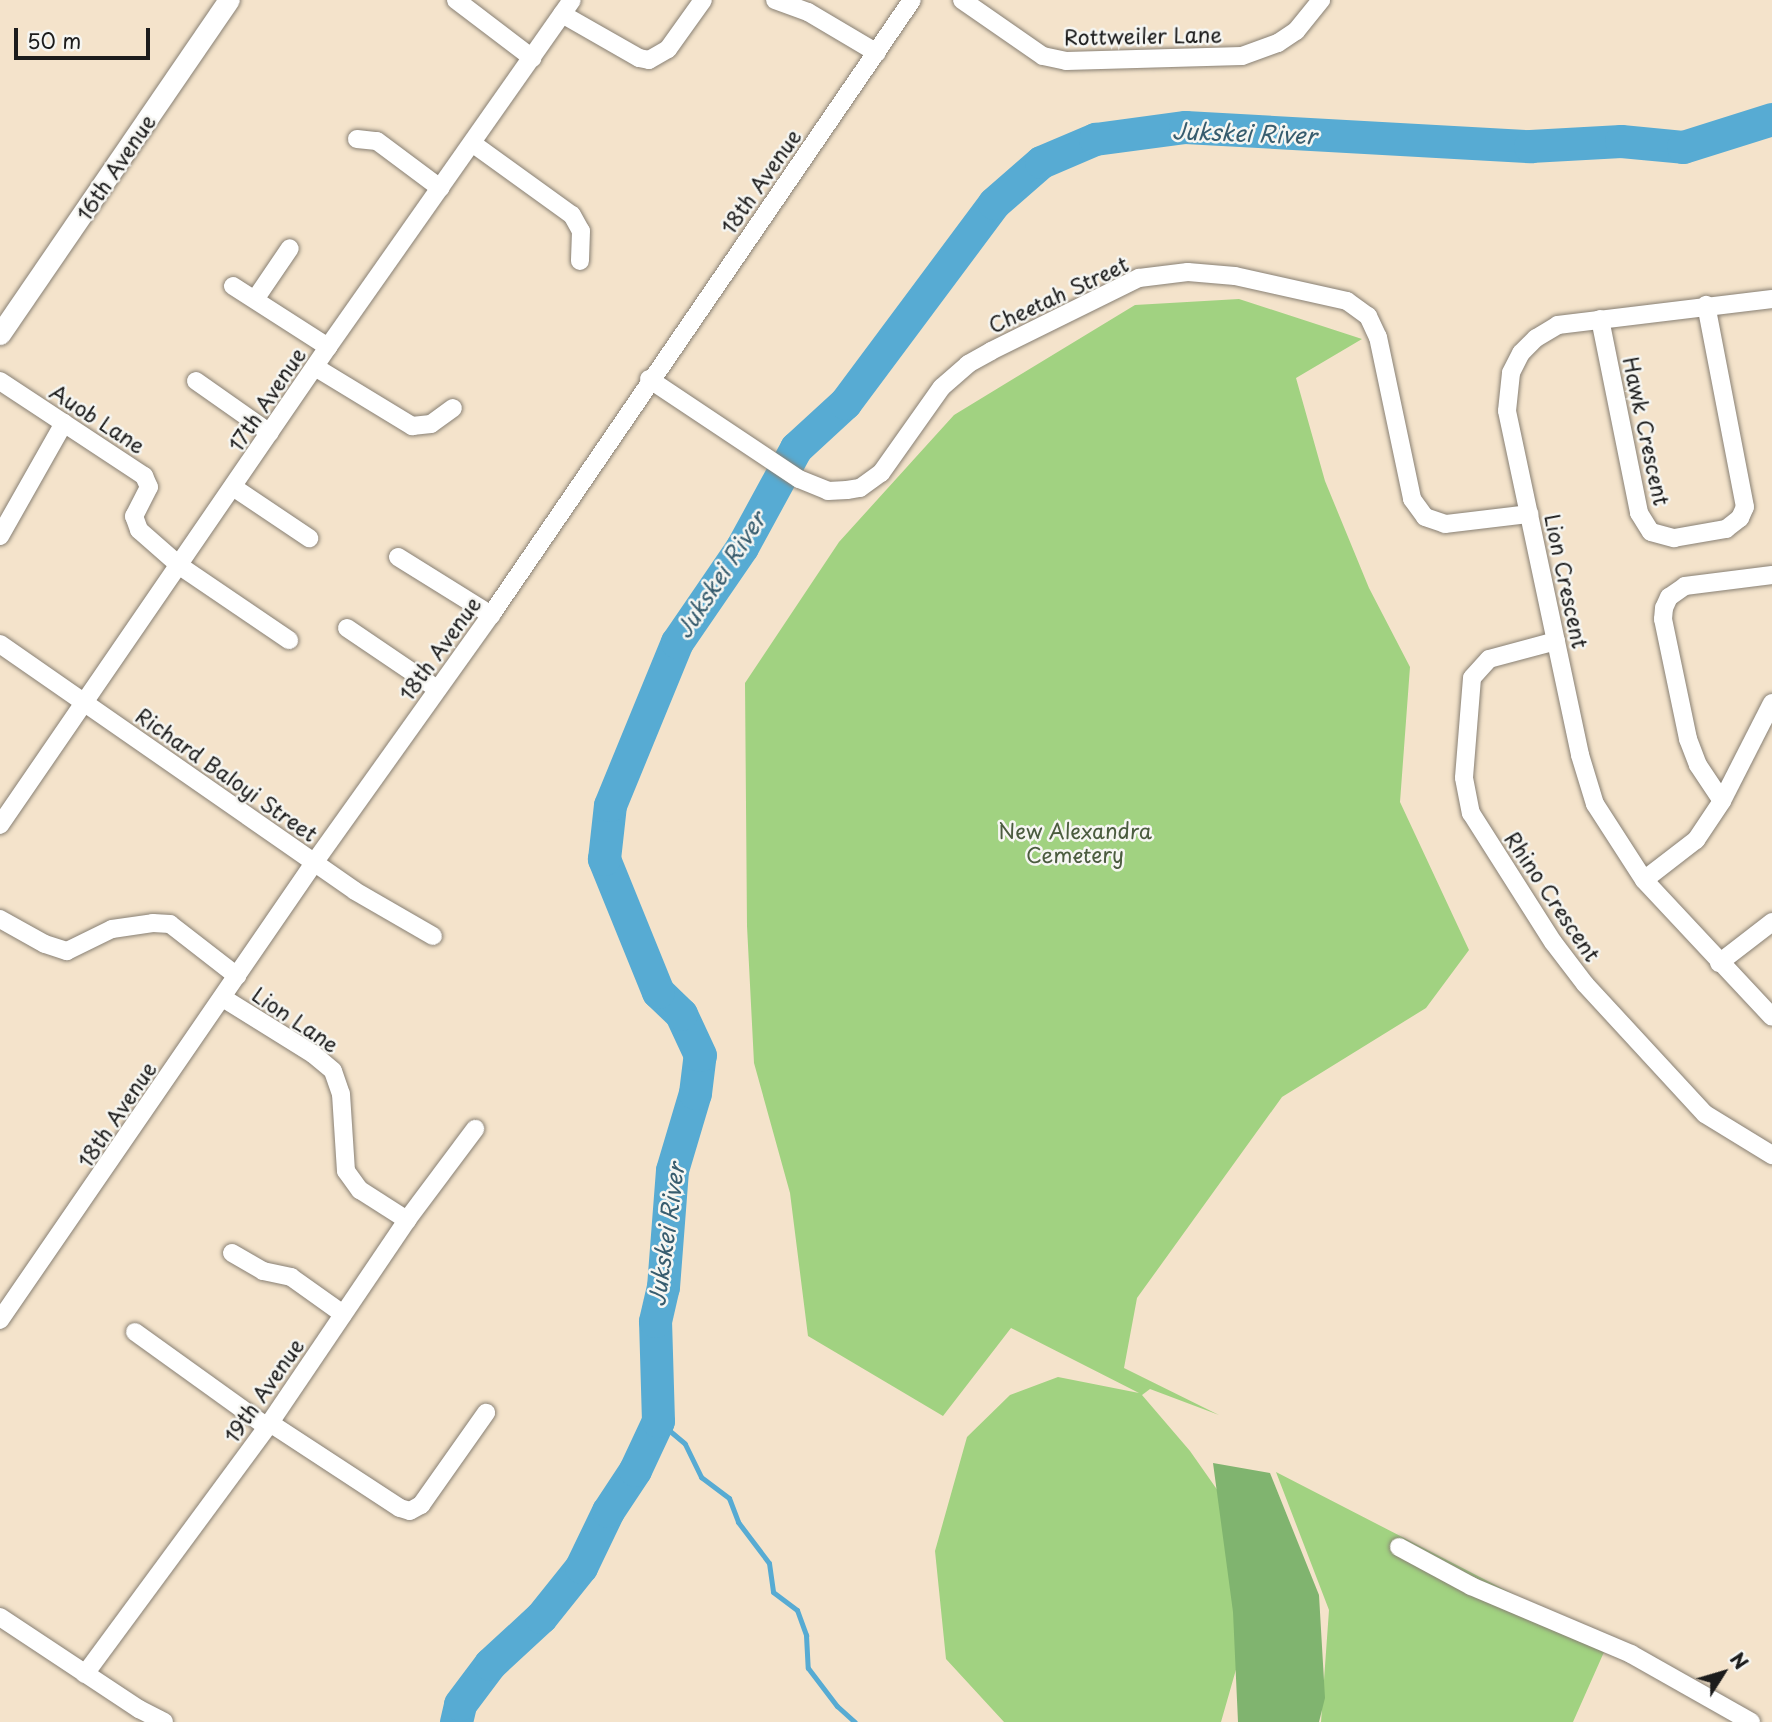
<!DOCTYPE html>
<html>
<head>
<meta charset="utf-8">
<style>
  body { margin:0 }
  #map { position:relative; width:1772px; height:1722px; overflow:hidden; background:#f4e3cb; font-family:"Playpen Sans",sans-serif }
  div>[style] { position:absolute }
  [style*='--x'] { left:calc(var(--x)*1px); top:calc(var(--y)*1px); width:calc(var(--w)*1px); rotate:calc(var(--a)*1deg) }
  .green>* { inset:0; background:#a1d281 }
  .forest>* { inset:0; background:#80b46f }
  .stream>* { height:5px; margin:-2.5px; padding:0 2.5px; transform-origin:2.5px; border-radius:2.5px; background:#57abd3 }
  .river>* { height:33px; margin:-16.5px; padding:0 16.5px; transform-origin:16.5px; border-radius:16.5px; background:#57abd3 }
  .roads { filter:drop-shadow(0 0 2px #888074) drop-shadow(0 0 2px #888074) }
  .minor>* { height:18px; margin:-9px; padding:0 9px; transform-origin:9px; border-radius:9px; background:#fff }
  .tertiary>* { height:21px; margin:-10.5px; padding:0 10.5px; transform-origin:10.5px; border-radius:10.5px; background:#fff }
  span { translate:-50% -50%; white-space:nowrap; text-align:center; line-height:1.15; -webkit-text-stroke:5px #f6f6f2; paint-order:stroke }
  .street-label { font-size:21px; color:#1c1c1c }
  .park-label { font-size:21px; color:#4b5c3f }
  .water-label { font-size:23px; color:#375c6e; font-style:italic }
  .north { position:absolute; left:1688px; top:1638px; width:70px; height:70px; -webkit-text-stroke:5px #f6f6f2; paint-order:stroke; rotate:53deg; font-size:19px; font-weight:700; line-height:28px; text-align:center; color:#1c1c1c }
  .north::after { content:''; display:block; margin:auto; width:24px; height:32px; background:#1c1c1c; clip-path:polygon(50% 0,100% 100%,50% 72%,0 100%) }
  .scale { position:absolute; left:14px; top:28px; width:136px; height:32px; box-sizing:border-box; border:4px solid #1c1c1c; border-top:0; padding-left:9px; font-size:21px; line-height:24px; white-space:nowrap; color:#1c1c1c; -webkit-text-stroke:5px #f6f6f2; paint-order:stroke }
</style>
</head>
<body>
<div id="map">
  <div class="green">
    <div style="clip-path:polygon(1239px 299px,1362px 339px,1296px 378px,1325px 481px,1369px 588px,1410px 667px,1400px 802px,1469px 950px,1426px 1008px,1282px 1097px,1137px 1298px,1124px 1368px,1219px 1415px,1150px 1389px,1142px 1395px,1190px 1451px,1237px 1518px,1239px 1659px,1221px 1722px,1004px 1722px,946px 1659px,935px 1551px,967px 1437px,1010px 1395px,1058px 1377px,1139px 1393px,1011px 1328px,943px 1416px,808px 1336px,790px 1193px,754px 1063px,747px 926px,745px 683px,839px 542px,954px 415px,1135px 305px)"></div>
    <div style="clip-path:polygon(1276px 1472px,1608px 1643px,1573px 1722px,1321px 1722px,1329px 1610px)"></div>
  </div>
  <div class="forest">
    <div style="clip-path:polygon(1213px 1463px,1270px 1473px,1319px 1595px,1325px 1698px,1319px 1722px,1238px 1722px,1233px 1612px)"></div>
  </div>
  <div class="stream">
    <div style="--x:658;--y:1421;--w:35;--a:40"></div>
    <div style="--x:685;--y:1444;--w:37;--a:64"></div>
    <div style="--x:701;--y:1477;--w:35;--a:37"></div>
    <div style="--x:729;--y:1498;--w:26;--a:69"></div>
    <div style="--x:738;--y:1522;--w:51;--a:52.9"></div>
    <div style="--x:769;--y:1563;--w:29;--a:82"></div>
    <div style="--x:773;--y:1592;--w:30;--a:37"></div>
    <div style="--x:797;--y:1610;--w:27;--a:70"></div>
    <div style="--x:806;--y:1635;--w:33;--a:87"></div>
    <div style="--x:808;--y:1668;--w:48;--a:52.7"></div>
    <div style="--x:837;--y:1706;--w:24;--a:42"></div>
  </div>
  <div class="river">
    <div style="--x:456;--y:1722;--w:18;--a:-77"></div>
    <div style="--x:460;--y:1704;--w:50;--a:-53.1"></div>
    <div style="--x:490;--y:1664;--w:69;--a:-42.7"></div>
    <div style="--x:541;--y:1617;--w:64;--a:-51.3"></div>
    <div style="--x:581;--y:1567;--w:62;--a:-64.3"></div>
    <div style="--x:608;--y:1511;--w:49;--a:-56.6"></div>
    <div style="--x:635;--y:1470;--w:54;--a:-64.9"></div>
    <div style="--x:658;--y:1421;--w:100;--a:-91.7"></div>
    <div style="--x:655;--y:1321;--w:35;--a:-77"></div>
    <div style="--x:663;--y:1287;--w:117;--a:-85.6"></div>
    <div style="--x:672;--y:1170;--w:80;--a:-73.4"></div>
    <div style="--x:695;--y:1093;--w:38;--a:-83"></div>
    <div style="--x:700;--y:1055;--w:45;--a:-114.9"></div>
    <div style="--x:681;--y:1014;--w:32;--a:-136"></div>
    <div style="--x:658;--y:992;--w:144;--a:-112.1"></div>
    <div style="--x:604;--y:859;--w:54;--a:-83.7"></div>
    <div style="--x:610;--y:805;--w:176;--a:-67.7"></div>
    <div style="--x:677;--y:642;--w:115;--a:-55.6"></div>
    <div style="--x:742;--y:547;--w:113;--a:-61.4"></div>
    <div style="--x:796;--y:448;--w:67;--a:-42.6"></div>
    <div style="--x:845;--y:403;--w:249;--a:-53.3"></div>
    <div style="--x:994;--y:203;--w:62;--a:-41.1"></div>
    <div style="--x:1041;--y:162;--w:59;--a:-23.1"></div>
    <div style="--x:1095;--y:139;--w:91;--a:-7.6"></div>
    <div style="--x:1185;--y:127;--w:346;--a:3.2"></div>
    <div style="--x:1530;--y:146;--w:91;--a:-3.1"></div>
    <div style="--x:1621;--y:141;--w:62;--a:5.5"></div>
    <div style="--x:1683;--y:147;--w:93;--a:-17.5"></div>
  </div>
  <div class="roads">
    <div class="minor">
      <div style="--x:456;--y:0;--w:96;--a:37.3"></div>
      <div style="--x:775;--y:0;--w:35;--a:20"></div>
      <div style="--x:808;--y:12;--w:80;--a:30.7"></div>
      <div style="--x:962;--y:0;--w:98;--a:34.7"></div>
      <div style="--x:1043;--y:56;--w:24;--a:12"></div>
      <div style="--x:1066;--y:61;--w:176;--a:-1.6"></div>
      <div style="--x:1242;--y:56;--w:38;--a:-20"></div>
      <div style="--x:1278;--y:43;--w:22;--a:-34"></div>
      <div style="--x:1296;--y:31;--w:40;--a:-51"></div>
      <div style="--x:562;--y:14;--w:89;--a:29.7"></div>
      <div style="--x:639;--y:58;--w:10;--a:11"></div>
      <div style="--x:649;--y:60;--w:22;--a:-30"></div>
      <div style="--x:668;--y:49;--w:60;--a:-54.5"></div>
      <div style="--x:357;--y:139;--w:20;--a:6"></div>
      <div style="--x:377;--y:141;--w:79;--a:36.7"></div>
      <div style="--x:472;--y:143;--w:123;--a:35.8"></div>
      <div style="--x:572;--y:215;--w:18;--a:61"></div>
      <div style="--x:581;--y:231;--w:30;--a:92"></div>
      <div style="--x:233;--y:286;--w:113;--a:32.7"></div>
      <div style="--x:256;--y:298;--w:60;--a:-55.8"></div>
      <div style="--x:1772;--y:299;--w:216;--a:173.1"></div>
      <div style="--x:1558;--y:325;--w:26;--a:149"></div>
      <div style="--x:1536;--y:338;--w:21;--a:135"></div>
      <div style="--x:1521;--y:353;--w:22;--a:117"></div>
      <div style="--x:1511;--y:373;--w:38;--a:96"></div>
      <div style="--x:1507;--y:411;--w:352;--a:78"></div>
      <div style="--x:1580;--y:755;--w:51;--a:73"></div>
      <div style="--x:1595;--y:804;--w:90;--a:57.2"></div>
      <div style="--x:1644;--y:880;--w:187;--a:46.9"></div>
      <div style="--x:1600;--y:319;--w:198;--a:78.6"></div>
      <div style="--x:1639;--y:513;--w:22;--a:58"></div>
      <div style="--x:1651;--y:532;--w:24;--a:15"></div>
      <div style="--x:1674;--y:538;--w:53;--a:-9.8"></div>
      <div style="--x:1726;--y:529;--w:18;--a:-38"></div>
      <div style="--x:1740;--y:518;--w:12;--a:-66"></div>
      <div style="--x:1745;--y:507;--w:206;--a:-100.9"></div>
      <div style="--x:315;--y:367;--w:114;--a:31.3"></div>
      <div style="--x:412;--y:426;--w:19;--a:-6"></div>
      <div style="--x:431;--y:424;--w:27;--a:-36"></div>
      <div style="--x:649;--y:379;--w:180;--a:33.7"></div>
      <div style="--x:799;--y:479;--w:31;--a:22"></div>
      <div style="--x:828;--y:491;--w:19;--a:-3"></div>
      <div style="--x:847;--y:490;--w:13;--a:-9"></div>
      <div style="--x:860;--y:488;--w:26;--a:-36"></div>
      <div style="--x:881;--y:473;--w:105;--a:-54.7"></div>
      <div style="--x:942;--y:387;--w:35;--a:-41"></div>
      <div style="--x:968;--y:364;--w:26;--a:-29"></div>
      <div style="--x:991;--y:351;--w:165;--a:-26.3"></div>
      <div style="--x:1139;--y:278;--w:49;--a:-7"></div>
      <div style="--x:1188;--y:272;--w:47;--a:4.9"></div>
      <div style="--x:1235;--y:276;--w:115;--a:12.6"></div>
      <div style="--x:1347;--y:301;--w:26;--a:36"></div>
      <div style="--x:1368;--y:316;--w:23;--a:65"></div>
      <div style="--x:1378;--y:337;--w:166;--a:78.1"></div>
      <div style="--x:1412;--y:499;--w:22;--a:54"></div>
      <div style="--x:1425;--y:517;--w:21;--a:19"></div>
      <div style="--x:1445;--y:524;--w:85;--a:-6.8"></div>
      <div style="--x:0;--y:381;--w:173;--a:33.4"></div>
      <div style="--x:144;--y:476;--w:12;--a:66"></div>
      <div style="--x:149;--y:487;--w:33;--a:117"></div>
      <div style="--x:134;--y:516;--w:15;--a:70"></div>
      <div style="--x:139;--y:530;--w:55;--a:41.3"></div>
      <div style="--x:180;--y:566;--w:132;--a:34.2"></div>
      <div style="--x:196;--y:381;--w:90;--a:35.1"></div>
      <div style="--x:233;--y:487;--w:92;--a:33.9"></div>
      <div style="--x:0;--y:536;--w:130;--a:-60.5"></div>
      <div style="--x:398;--y:557;--w:110;--a:31.9"></div>
      <div style="--x:1772;--y:575;--w:88;--a:172.8"></div>
      <div style="--x:1685;--y:586;--w:19;--a:145"></div>
      <div style="--x:1669;--y:597;--w:12;--a:114"></div>
      <div style="--x:1664;--y:608;--w:11;--a:95"></div>
      <div style="--x:1663;--y:619;--w:123;--a:78.2"></div>
      <div style="--x:1688;--y:739;--w:28;--a:69"></div>
      <div style="--x:1698;--y:765;--w:43;--a:56.3"></div>
      <div style="--x:1722;--y:801;--w:110;--a:-63"></div>
      <div style="--x:347;--y:628;--w:109;--a:34.1"></div>
      <div style="--x:1556;--y:641;--w:69;--a:165"></div>
      <div style="--x:1489;--y:659;--w:25;--a:132"></div>
      <div style="--x:1472;--y:678;--w:100;--a:94.6"></div>
      <div style="--x:1464;--y:778;--w:36;--a:79"></div>
      <div style="--x:1471;--y:813;--w:153;--a:57.6"></div>
      <div style="--x:1553;--y:942;--w:53;--a:52.7"></div>
      <div style="--x:1585;--y:984;--w:177;--a:47.3"></div>
      <div style="--x:1705;--y:1114;--w:79;--a:31.5"></div>
      <div style="--x:0;--y:644;--w:432;--a:34.8"></div>
      <div style="--x:355;--y:891;--w:90;--a:30"></div>
      <div style="--x:0;--y:825;--w:580;--a:-55.54"></div>
      <div style="--x:328;--y:347;--w:424;--a:-54.9"></div>
      <div style="--x:1644;--y:880;--w:66;--a:-37.6"></div>
      <div style="--x:1696;--y:840;--w:47;--a:-56.3"></div>
      <div style="--x:0;--y:919;--w:51;--a:29.1"></div>
      <div style="--x:45;--y:944;--w:23;--a:18"></div>
      <div style="--x:67;--y:951;--w:50;--a:-26.1"></div>
      <div style="--x:112;--y:929;--w:41;--a:-8.3"></div>
      <div style="--x:153;--y:923;--w:17;--a:3"></div>
      <div style="--x:170;--y:924;--w:85;--a:37.8"></div>
      <div style="--x:1719;--y:963;--w:67;--a:-37.7"></div>
      <div style="--x:223;--y:998;--w:106;--a:31.9"></div>
      <div style="--x:313;--y:1054;--w:26;--a:40"></div>
      <div style="--x:333;--y:1071;--w:24;--a:71"></div>
      <div style="--x:341;--y:1094;--w:77;--a:86.3"></div>
      <div style="--x:346;--y:1171;--w:24;--a:54"></div>
      <div style="--x:360;--y:1190;--w:56;--a:32.6"></div>
      <div style="--x:232;--y:1253;--w:36;--a:30"></div>
      <div style="--x:263;--y:1271;--w:29;--a:12"></div>
      <div style="--x:291;--y:1277;--w:64;--a:35.4"></div>
      <div style="--x:0;--y:1320;--w:554;--a:-55.51"></div>
      <div style="--x:314;--y:863;--w:305;--a:-54.5"></div>
      <div style="--x:491;--y:615;--w:745;--a:-55.61"></div>
      <div style="--x:135;--y:1332;--w:163;--a:35.7"></div>
      <div style="--x:270;--y:1423;--w:155;--a:33.2"></div>
      <div style="--x:400;--y:1508;--w:10;--a:17"></div>
      <div style="--x:410;--y:1511;--w:13;--a:-29"></div>
      <div style="--x:421;--y:1505;--w:113;--a:-54.8"></div>
      <div style="--x:1399;--y:1547;--w:82;--a:28.4"></div>
      <div style="--x:1471;--y:1586;--w:174;--a:23"></div>
      <div style="--x:1631;--y:1654;--w:138;--a:29.5"></div>
      <div style="--x:0;--y:1617;--w:167;--a:33.5"></div>
      <div style="--x:139;--y:1709;--w:28;--a:27"></div>
      <div style="--x:85;--y:1674;--w:307;--a:-53.6"></div>
      <div style="--x:267;--y:1427;--w:250;--a:-55.9"></div>
      <div style="--x:407;--y:1220;--w:114;--a:-53.2"></div>
    </div>
    <div class="tertiary">
      <div style="--x:0;--y:334;--w:405;--a:-55.6"></div>
    </div>
  </div>
  <div class="street-label">
    <span style="left:1143px;top:35px;rotate:-1deg">Rottweiler Lane</span>
    <span style="left:115px;top:167px;rotate:-56deg">16th Avenue</span>
    <span style="left:760px;top:181px;rotate:-55deg">18th Avenue</span>
    <span style="left:1058px;top:294px;rotate:-25deg">Cheetah Street</span>
    <span style="left:266px;top:399px;rotate:-56deg">17th Avenue</span>
    <span style="left:98px;top:418px;rotate:33deg">Auob Lane</span>
    <span style="left:1647px;top:431px;rotate:78deg">Hawk Crescent</span>
    <span style="left:1567px;top:581px;rotate:78deg">Lion Crescent</span>
    <span style="left:439px;top:648px;rotate:-54deg">18th Avenue</span>
    <span style="left:227px;top:774px;rotate:35deg">Richard Baloyi Street</span>
    <span style="left:1553px;top:896px;rotate:56deg">Rhino Crescent</span>
    <span style="left:296px;top:1019px;rotate:34deg">Lion Lane</span>
    <span style="left:116px;top:1114px;rotate:-56deg">18th Avenue</span>
    <span style="left:263px;top:1390px;rotate:-55deg">19th Avenue</span>
  </div>
  <div class="park-label">
    <span style="left:1075px;top:842px">New Alexandra<br>Cemetery</span>
  </div>
  <div class="water-label">
    <span style="left:1244px;top:133px;rotate:2deg">Jukskei River</span>
    <span style="left:720px;top:575px;rotate:-57deg">Jukskei River</span>
    <span style="left:666px;top:1235px;rotate:-82deg">Jukskei River</span>
  </div>
  <div class="north">N</div>
  <div class="scale">50 m</div>
</div>
</body>
</html>
